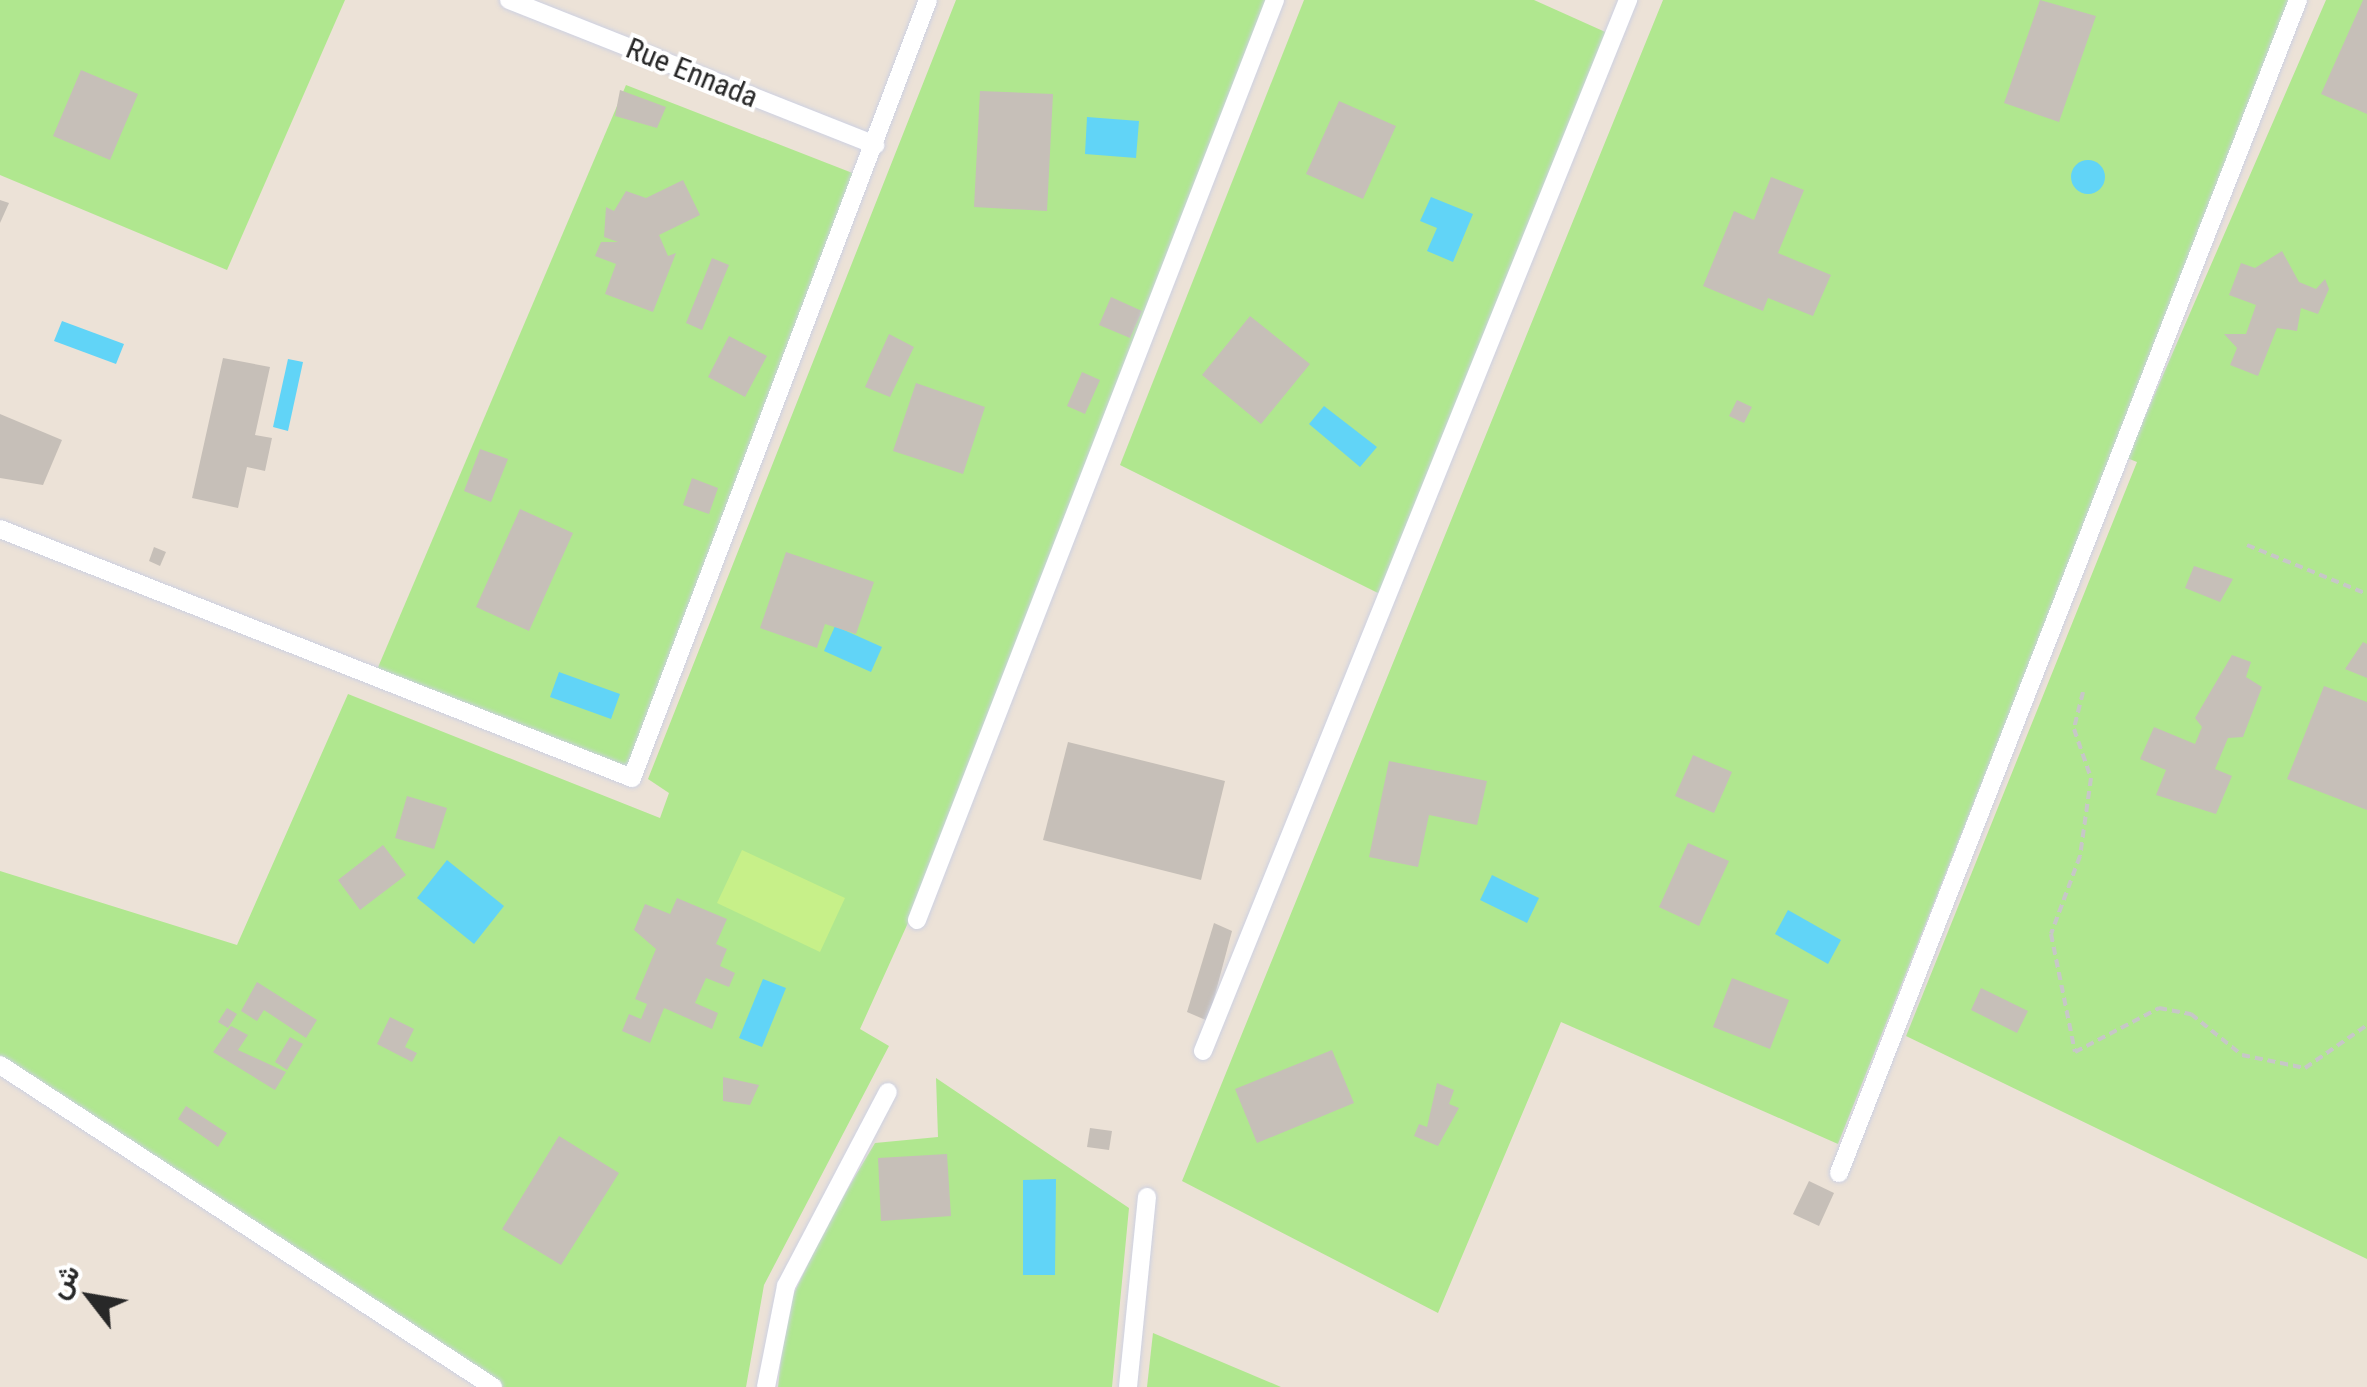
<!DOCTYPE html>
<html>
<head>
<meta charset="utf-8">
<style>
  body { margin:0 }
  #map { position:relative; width:2367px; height:1387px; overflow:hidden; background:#ece2d7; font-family:"Roboto Condensed",Vazirmatn,sans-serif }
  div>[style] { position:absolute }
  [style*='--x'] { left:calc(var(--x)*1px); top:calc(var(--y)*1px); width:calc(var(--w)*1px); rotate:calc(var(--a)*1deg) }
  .green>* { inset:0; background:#b0e78f }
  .pitch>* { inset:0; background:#c7f089 }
  .water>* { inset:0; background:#61d4f7 }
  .round { border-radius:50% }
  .building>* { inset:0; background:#c6bfb8 }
  .path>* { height:4px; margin-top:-2px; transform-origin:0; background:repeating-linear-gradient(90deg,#c7c7c7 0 8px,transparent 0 13px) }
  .roads { filter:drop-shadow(0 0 2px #cdd1e2) drop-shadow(0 0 2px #cdd1e2) }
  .street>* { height:18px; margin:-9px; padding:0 9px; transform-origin:9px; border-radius:9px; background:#fff }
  span { translate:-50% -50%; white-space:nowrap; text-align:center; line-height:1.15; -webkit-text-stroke:8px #fff; paint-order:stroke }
  .street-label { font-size:30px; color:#282828 }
  .north { position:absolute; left:40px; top:1247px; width:100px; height:100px; -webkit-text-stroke:8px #fff; paint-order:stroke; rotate:301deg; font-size:28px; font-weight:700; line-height:40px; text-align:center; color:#282828 }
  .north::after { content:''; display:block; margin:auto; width:35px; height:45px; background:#282828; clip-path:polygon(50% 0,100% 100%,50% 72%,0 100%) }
</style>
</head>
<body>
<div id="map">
  <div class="green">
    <div style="clip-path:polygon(0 0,345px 0,227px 270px,0 175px)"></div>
    <div style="clip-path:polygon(956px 0,1271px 0,926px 883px,860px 1029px,889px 1046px,764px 1285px,746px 1387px,503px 1387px,0 1056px,0 871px,237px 945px,348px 694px,660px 818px,669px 793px,648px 779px)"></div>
    <div style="clip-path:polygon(1304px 0,1534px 0,1612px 35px,1386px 597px,1120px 465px)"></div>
    <div style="clip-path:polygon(1663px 0,2293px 0,1838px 1144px,1561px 1022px,1438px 1313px,1182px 1181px)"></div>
    <div style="clip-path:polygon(2326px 0,2367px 0,2367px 1259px,1906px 1036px,2137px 462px,2127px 458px)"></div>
    <div style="clip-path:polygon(626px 85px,855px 174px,625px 773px,376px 672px)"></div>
    <div style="clip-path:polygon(936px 1078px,1129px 1208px,1112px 1387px,778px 1387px,786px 1310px,828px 1222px,875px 1143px,938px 1137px)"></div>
    <div style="clip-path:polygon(1153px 1333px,1281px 1387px,1147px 1387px)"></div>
  </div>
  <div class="pitch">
    <div style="clip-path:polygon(742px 850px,845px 898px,820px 952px,717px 903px)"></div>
  </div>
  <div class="water">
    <div style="clip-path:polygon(1087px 117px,1139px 121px,1136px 158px,1085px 154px)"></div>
    <div class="round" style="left:2071px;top:160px;width:34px;height:34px"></div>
    <div style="clip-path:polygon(1431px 197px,1473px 214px,1453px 262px,1427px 251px,1437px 228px,1420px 221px)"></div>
    <div style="clip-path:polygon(62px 321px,124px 344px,116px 364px,54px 341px)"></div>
    <div style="clip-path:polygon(288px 359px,303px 362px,288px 431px,273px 427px)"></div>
    <div style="clip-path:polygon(1324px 406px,1377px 447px,1360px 467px,1309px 424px)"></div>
    <div style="clip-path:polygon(835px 626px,882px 647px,871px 672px,824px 651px)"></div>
    <div style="clip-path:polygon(559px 672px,620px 694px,611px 719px,550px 697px)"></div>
    <div style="clip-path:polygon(447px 860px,504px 906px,474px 944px,417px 898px)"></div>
    <div style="clip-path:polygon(1492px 875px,1539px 898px,1527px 923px,1480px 900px)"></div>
    <div style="clip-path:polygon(1788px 910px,1841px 940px,1828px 964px,1775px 934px)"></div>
    <div style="clip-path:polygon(763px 979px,786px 988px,762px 1047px,739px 1038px)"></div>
    <div style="clip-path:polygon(1056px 1179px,1055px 1275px,1023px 1275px,1023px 1180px)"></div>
  </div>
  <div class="building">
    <div style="clip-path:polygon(2040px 0,2096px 16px,2059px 122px,2004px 103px)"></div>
    <div style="clip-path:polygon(2363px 0,2367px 0,2367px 114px,2321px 94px)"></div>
    <div style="clip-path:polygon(81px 70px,138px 94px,110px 160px,53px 136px)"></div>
    <div style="clip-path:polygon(620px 90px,666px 107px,657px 128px,615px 116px)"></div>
    <div style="clip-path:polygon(980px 91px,1053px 94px,1047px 211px,974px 207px)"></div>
    <div style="clip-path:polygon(1339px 101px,1396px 126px,1363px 199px,1306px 174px)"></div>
    <div style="clip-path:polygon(1771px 177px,1804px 190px,1778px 253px,1831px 275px,1813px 316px,1768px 298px,1763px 311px,1703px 286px,1734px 211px,1754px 220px)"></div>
    <div style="clip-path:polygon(683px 180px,700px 215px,659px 235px,668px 256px,676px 253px,653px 312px,605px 294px,616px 264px,595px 256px,601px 242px,618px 242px,604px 237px,606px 207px,614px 211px,626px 191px,646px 198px)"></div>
    <div style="clip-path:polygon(0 200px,9px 203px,0 223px)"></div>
    <div style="clip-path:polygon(2282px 251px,2299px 282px,2316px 289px,2325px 279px,2329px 289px,2318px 314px,2301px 308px,2297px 331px,2277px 328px,2258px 376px,2230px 365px,2237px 348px,2224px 334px,2246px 334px,2256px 305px,2229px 295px,2241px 263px,2255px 268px)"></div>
    <div style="clip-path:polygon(712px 258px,729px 265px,702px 330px,686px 323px)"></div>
    <div style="clip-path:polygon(1111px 297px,1142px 311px,1130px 338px,1099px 325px)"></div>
    <div style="clip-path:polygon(1250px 316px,1310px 364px,1261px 424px,1202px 375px)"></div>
    <div style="clip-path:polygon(889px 334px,914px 347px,890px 397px,865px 387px)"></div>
    <div style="clip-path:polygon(729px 336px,767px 356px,745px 397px,708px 377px)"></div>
    <div style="clip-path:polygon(223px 358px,270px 367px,255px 435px,272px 438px,265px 471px,247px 467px,238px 508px,192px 498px)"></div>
    <div style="clip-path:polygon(1082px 372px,1100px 380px,1085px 414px,1067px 406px)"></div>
    <div style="clip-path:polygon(916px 383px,985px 407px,963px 474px,893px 451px)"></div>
    <div style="clip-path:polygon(1737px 400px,1752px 407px,1744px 423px,1729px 416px)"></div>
    <div style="clip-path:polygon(0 414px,62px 440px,43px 485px,0 478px)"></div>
    <div style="clip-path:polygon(480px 449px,508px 459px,491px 502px,464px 491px)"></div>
    <div style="clip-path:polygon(692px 478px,718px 488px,709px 514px,683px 505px)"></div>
    <div style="clip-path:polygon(520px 509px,573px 533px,529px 631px,476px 607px)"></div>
    <div style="clip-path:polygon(154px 547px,166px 552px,160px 566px,149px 561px)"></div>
    <div style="clip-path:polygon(786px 552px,874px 582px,856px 634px,825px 624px,817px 648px,760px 628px)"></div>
    <div style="clip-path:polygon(2194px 566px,2233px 579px,2220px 602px,2185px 588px)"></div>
    <div style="clip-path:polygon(2363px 642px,2367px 644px,2367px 678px,2345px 669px)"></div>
    <div style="clip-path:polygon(2232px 655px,2251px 662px,2246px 677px,2262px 687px,2243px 737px,2228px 738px,2215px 769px,2232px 776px,2216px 814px,2156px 795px,2166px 770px,2140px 759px,2154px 727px,2195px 744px,2202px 727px,2195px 718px)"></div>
    <div style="clip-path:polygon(2324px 686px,2367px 702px,2367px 810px,2287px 779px)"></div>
    <div style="clip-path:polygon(1068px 742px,1225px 781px,1201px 880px,1043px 840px)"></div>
    <div style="clip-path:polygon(1693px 755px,1732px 772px,1714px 813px,1675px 796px)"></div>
    <div style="clip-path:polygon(1389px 761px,1487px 781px,1477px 825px,1429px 815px,1418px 867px,1369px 857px)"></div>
    <div style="clip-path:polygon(407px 796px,447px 808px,434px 849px,395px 838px)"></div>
    <div style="clip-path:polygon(1688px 843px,1729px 861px,1699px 926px,1659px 907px)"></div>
    <div style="clip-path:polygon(383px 845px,406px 875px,360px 910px,338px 880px)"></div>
    <div style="clip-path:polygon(677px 898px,727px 919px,716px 944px,727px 949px,720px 966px,735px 973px,729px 987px,706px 978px,695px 1003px,718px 1013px,712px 1029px,664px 1008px,650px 1043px,622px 1031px,629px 1014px,641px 1019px,647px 1004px,635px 999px,656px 949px,634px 930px,645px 904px,670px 914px)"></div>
    <div style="clip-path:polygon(1214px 923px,1232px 931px,1208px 1021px,1187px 1012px)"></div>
    <div style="clip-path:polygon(1732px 978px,1789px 1000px,1770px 1049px,1713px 1027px)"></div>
    <div style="clip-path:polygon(257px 982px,317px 1020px,306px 1038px,264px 1010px,257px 1021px,241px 1011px)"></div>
    <div style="clip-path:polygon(1981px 988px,2028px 1011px,2017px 1033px,1971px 1010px)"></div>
    <div style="clip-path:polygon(227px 1008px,237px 1014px,228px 1028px,218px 1022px)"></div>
    <div style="clip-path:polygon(390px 1017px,414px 1029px,405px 1047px,417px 1053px,412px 1062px,377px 1044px)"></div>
    <div style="clip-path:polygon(231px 1026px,248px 1035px,238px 1050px,286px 1072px,275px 1090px,213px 1052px)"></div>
    <div style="clip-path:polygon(290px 1037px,303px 1044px,287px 1070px,275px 1062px)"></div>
    <div style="clip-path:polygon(1332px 1050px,1354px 1103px,1257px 1143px,1235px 1089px)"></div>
    <div style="clip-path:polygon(723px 1077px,759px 1085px,750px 1105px,723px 1101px)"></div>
    <div style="clip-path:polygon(1437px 1083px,1454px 1090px,1449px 1104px,1459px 1108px,1438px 1146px,1414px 1136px,1419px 1124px,1427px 1127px)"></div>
    <div style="clip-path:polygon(186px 1106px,227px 1133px,218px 1147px,178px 1119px)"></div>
    <div style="clip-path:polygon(1090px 1128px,1112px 1131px,1109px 1150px,1087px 1147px)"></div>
    <div style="clip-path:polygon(559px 1136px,619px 1173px,561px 1265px,502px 1229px)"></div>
    <div style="clip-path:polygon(947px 1154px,951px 1216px,881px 1221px,878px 1158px)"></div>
    <div style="clip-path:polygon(1809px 1181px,1834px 1193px,1819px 1226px,1793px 1214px)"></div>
  </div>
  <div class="path">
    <div style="--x:2247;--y:545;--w:130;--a:22.2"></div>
    <div style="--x:2083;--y:692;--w:38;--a:104"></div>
    <div style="--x:2074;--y:729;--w:52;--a:70.9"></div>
    <div style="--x:2091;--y:778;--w:79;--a:98"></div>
    <div style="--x:2080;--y:856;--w:83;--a:110.4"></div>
    <div style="--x:2051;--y:934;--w:120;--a:78.5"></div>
    <div style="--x:2075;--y:1052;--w:95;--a:-27.6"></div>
    <div style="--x:2159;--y:1008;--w:33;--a:11"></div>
    <div style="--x:2191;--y:1014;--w:65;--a:38.8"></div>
    <div style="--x:2242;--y:1055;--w:64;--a:11.7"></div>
    <div style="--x:2305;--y:1068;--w:75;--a:-34.7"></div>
  </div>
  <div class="roads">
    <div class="street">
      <div style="--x:509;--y:0;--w:394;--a:21.6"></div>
      <div style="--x:0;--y:529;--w:679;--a:21.5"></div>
      <div style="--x:632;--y:778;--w:832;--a:-69.17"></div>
      <div style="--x:917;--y:920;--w:987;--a:-68.74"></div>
      <div style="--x:1203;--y:1051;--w:1134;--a:-67.98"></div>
      <div style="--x:0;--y:1065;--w:589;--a:33.15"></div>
      <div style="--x:1839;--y:1173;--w:1260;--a:-68.63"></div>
      <div style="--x:766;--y:1387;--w:103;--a:-78.8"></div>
      <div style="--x:786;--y:1286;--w:219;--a:-62.3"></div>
      <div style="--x:1128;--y:1387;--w:191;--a:-84.3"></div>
    </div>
  </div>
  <div class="street-label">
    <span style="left:692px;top:73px;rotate:22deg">Rue Ennada</span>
  </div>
  <div class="north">ش</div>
</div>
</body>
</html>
